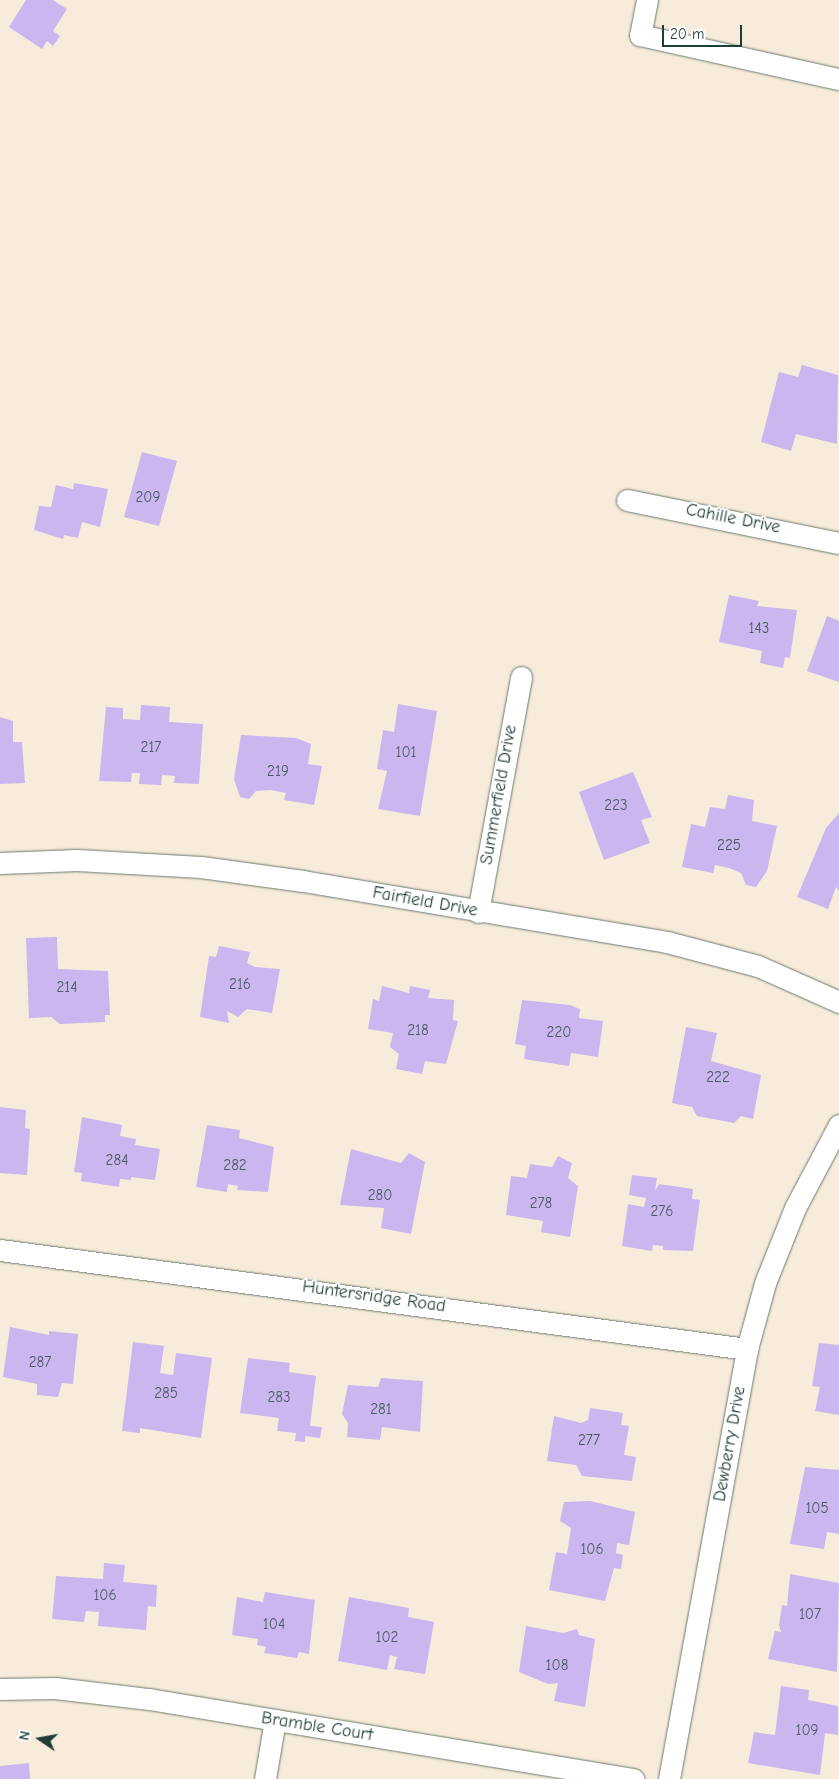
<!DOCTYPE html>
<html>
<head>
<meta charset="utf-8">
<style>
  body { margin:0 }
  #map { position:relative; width:839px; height:1779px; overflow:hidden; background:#f7ecdb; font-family:"Comic Neue",sans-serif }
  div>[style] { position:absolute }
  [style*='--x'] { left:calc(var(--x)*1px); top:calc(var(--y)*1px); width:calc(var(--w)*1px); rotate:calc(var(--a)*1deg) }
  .building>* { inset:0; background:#cbb6ef }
  .roads { filter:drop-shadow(0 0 1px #6b7a6e) drop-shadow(0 0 1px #6b7a6e) }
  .minor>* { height:21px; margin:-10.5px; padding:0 10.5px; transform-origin:10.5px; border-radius:10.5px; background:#fff }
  span { translate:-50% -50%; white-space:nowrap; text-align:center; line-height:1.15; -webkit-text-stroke:4px #fff; paint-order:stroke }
  .number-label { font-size:15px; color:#4a5b63 }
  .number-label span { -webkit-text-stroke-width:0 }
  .street-label { font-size:18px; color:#1f3d34 }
  .north { position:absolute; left:15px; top:1714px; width:50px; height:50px; -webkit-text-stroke:4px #fff; paint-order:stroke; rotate:282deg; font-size:14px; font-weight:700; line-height:20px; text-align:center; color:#1f3d34 }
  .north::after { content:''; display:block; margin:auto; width:18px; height:22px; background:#1f3d34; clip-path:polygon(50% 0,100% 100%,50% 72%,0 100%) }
  .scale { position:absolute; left:662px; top:25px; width:80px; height:22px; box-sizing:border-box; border:2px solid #1f3d34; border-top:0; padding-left:6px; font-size:15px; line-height:18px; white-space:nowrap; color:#1f3d34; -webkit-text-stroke:4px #fff; paint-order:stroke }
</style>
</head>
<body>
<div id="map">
  <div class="building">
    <div style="clip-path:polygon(26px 0,53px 0,67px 9px,53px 31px,60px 36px,53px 46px,47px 41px,42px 49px,9px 27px)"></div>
    <div style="clip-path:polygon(802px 365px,838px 375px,837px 444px,796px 434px,791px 451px,761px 442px,779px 372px,798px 377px)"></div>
    <div style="clip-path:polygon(142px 452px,177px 461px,159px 526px,124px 517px)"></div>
    <div style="clip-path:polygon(74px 483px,108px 489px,100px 527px,82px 522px,78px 538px,64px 535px,63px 539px,34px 530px,39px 506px,51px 507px,56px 485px,73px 489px)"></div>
    <div style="clip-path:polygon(729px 595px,759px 601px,757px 606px,797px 610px,790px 658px,785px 657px,783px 668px,760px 663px,762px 651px,719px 642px)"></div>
    <div style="clip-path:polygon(827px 616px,839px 621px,839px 682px,807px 671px)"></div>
    <div style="clip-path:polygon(398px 704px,437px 711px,420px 816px,378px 809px,387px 771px,377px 769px,383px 730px,394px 732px)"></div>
    <div style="clip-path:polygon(141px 705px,170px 707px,169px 722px,203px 724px,199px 784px,174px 783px,175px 776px,162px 775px,161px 785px,139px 784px,140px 773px,132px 773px,131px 782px,99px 781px,106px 707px,123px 708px,123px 719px,140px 720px)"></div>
    <div style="clip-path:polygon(0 717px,13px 721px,13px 742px,22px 742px,25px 783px,0 784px)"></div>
    <div style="clip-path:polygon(241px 735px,296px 738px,311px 744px,308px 764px,322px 766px,314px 805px,284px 800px,286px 793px,271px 790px,256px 791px,249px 799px,240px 797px,234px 779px)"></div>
    <div style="clip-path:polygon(633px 772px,652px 817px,641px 820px,650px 843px,604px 860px,579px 792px)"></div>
    <div style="clip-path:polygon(728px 795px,754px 800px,752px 821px,777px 826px,767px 871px,756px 887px,746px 885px,741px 873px,729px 868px,715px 865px,713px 873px,682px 867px,691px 824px,705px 827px,710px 807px,725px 809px)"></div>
    <div style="clip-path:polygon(839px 813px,839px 891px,836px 887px,828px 909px,797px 897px,826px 828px)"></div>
    <div style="clip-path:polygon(57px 937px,58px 969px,108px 971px,110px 1015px,105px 1015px,105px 1022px,60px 1024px,51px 1017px,29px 1018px,26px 938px)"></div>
    <div style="clip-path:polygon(219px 946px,250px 952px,247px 963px,255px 967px,280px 969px,272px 1013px,247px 1009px,238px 1017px,227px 1011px,229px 1023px,200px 1017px,209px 956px,216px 957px)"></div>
    <div style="clip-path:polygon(382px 986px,409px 993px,410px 986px,430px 990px,428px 998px,454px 1000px,453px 1020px,458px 1021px,446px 1064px,425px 1061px,422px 1074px,396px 1069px,399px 1054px,390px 1047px,393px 1033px,368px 1029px,373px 999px,379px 1001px)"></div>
    <div style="clip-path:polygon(522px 1000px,570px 1005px,580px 1009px,579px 1018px,603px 1021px,598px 1057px,571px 1053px,569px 1066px,524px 1059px,526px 1046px,515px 1044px)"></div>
    <div style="clip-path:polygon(686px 1027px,717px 1033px,711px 1061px,761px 1075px,753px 1119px,741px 1116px,734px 1123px,697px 1116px,692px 1107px,672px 1103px)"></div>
    <div style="clip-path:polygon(0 1107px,26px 1110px,25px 1128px,30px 1129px,27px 1175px,0 1173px)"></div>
    <div style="clip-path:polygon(82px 1117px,122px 1125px,120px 1136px,136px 1139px,135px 1145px,160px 1149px,155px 1180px,131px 1177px,131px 1180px,120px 1179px,119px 1187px,81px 1181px,82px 1173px,74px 1172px)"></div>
    <div style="clip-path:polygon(207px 1125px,240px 1130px,239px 1138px,274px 1147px,268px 1192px,237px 1190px,238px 1186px,228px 1184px,227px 1192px,196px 1187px)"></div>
    <div style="clip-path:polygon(351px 1149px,401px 1163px,409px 1153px,425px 1162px,411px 1234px,381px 1228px,384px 1208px,340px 1205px)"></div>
    <div style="clip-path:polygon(558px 1156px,572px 1163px,568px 1178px,578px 1186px,570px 1237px,541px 1232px,543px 1221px,506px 1215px,511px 1176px,527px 1178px,530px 1164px,552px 1167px)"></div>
    <div style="clip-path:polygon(632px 1175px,657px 1178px,655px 1191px,659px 1184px,693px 1189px,692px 1199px,700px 1200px,693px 1251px,663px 1250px,663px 1246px,653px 1245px,652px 1251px,622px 1246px,628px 1204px,644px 1207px,646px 1198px,629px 1195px)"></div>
    <div style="clip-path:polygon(10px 1327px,49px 1335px,49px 1331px,78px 1334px,73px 1384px,62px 1383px,58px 1397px,37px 1395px,37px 1384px,3px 1377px)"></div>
    <div style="clip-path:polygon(133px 1342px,164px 1346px,160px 1373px,173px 1375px,176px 1353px,212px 1358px,201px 1438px,140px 1428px,140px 1433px,122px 1431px)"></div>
    <div style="clip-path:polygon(819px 1343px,839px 1345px,839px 1415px,815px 1411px,820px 1387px,812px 1386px)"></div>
    <div style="clip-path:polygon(248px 1358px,290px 1363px,289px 1372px,316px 1376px,310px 1426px,322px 1427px,320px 1438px,305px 1436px,305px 1442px,295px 1441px,296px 1433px,277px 1431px,279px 1418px,240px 1413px)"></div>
    <div style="clip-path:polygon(381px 1378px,423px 1381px,420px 1432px,382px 1427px,380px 1440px,347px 1437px,348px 1423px,342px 1414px,348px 1385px,378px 1387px)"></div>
    <div style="clip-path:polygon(590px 1408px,623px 1413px,621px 1425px,629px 1426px,624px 1455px,636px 1457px,632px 1481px,582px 1476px,576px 1465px,547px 1461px,554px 1416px,581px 1423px,588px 1420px)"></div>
    <div style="clip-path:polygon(805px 1467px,839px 1470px,839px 1534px,827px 1532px,824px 1549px,790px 1544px)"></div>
    <div style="clip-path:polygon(590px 1501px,635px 1512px,629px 1545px,617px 1543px,616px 1553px,623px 1555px,621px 1569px,614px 1568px,605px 1601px,549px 1590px,556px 1552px,567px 1554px,571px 1528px,560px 1521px,564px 1502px)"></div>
    <div style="clip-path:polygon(104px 1563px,125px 1565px,123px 1582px,157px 1585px,156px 1607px,148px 1606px,146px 1630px,98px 1626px,99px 1612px,86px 1611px,84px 1622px,52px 1619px,56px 1576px,103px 1579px)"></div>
    <div style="clip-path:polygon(790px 1574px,839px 1583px,837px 1672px,768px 1659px,775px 1631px,781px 1632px,779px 1625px,782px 1605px,787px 1606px)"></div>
    <div style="clip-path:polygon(265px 1592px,315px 1600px,309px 1654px,299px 1652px,297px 1658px,264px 1653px,266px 1647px,257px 1645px,258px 1639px,232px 1635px,237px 1597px,263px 1602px)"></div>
    <div style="clip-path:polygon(349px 1597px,409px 1608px,408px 1617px,434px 1622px,425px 1674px,394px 1669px,397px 1657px,390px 1655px,387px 1670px,338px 1661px)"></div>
    <div style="clip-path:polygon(526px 1626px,563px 1633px,577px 1629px,579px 1635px,595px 1639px,585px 1707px,554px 1701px,558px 1683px,548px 1684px,519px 1672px)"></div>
    <div style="clip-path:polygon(781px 1686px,809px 1690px,808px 1700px,838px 1706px,838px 1735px,825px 1733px,820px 1775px,748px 1763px,754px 1732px,775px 1735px)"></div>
    <div style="clip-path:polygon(29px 1763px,30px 1779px,0 1779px,0 1766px)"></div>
  </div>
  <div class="roads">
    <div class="minor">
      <div style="--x:647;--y:0;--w:36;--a:101"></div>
      <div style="--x:640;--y:35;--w:204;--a:12.5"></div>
      <div style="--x:627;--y:500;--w:216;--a:11.5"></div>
      <div style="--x:0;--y:863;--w:77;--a:-2.2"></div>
      <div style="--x:77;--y:860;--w:124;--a:3.2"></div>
      <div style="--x:201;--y:867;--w:103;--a:7.8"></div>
      <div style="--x:303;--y:881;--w:369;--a:9.5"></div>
      <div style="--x:667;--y:942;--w:94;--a:14.8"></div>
      <div style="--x:758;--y:966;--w:89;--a:24"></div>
      <div style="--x:478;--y:912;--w:239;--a:-79.6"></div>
      <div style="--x:0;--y:1250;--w:754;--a:7.55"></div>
      <div style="--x:0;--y:1689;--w:55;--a:-1"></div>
      <div style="--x:55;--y:1688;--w:95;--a:6.7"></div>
      <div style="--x:149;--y:1699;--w:491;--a:9.4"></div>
      <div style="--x:265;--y:1779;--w:60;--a:-80.4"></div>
      <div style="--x:669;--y:1779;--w:437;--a:-79.7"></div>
      <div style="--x:747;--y:1349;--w:68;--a:-74.7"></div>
      <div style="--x:765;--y:1283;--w:81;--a:-68.2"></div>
      <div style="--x:795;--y:1208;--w:94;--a:-62.1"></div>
    </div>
  </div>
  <div class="number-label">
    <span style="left:148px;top:498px">209</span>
    <span style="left:759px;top:629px">143</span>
    <span style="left:151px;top:748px">217</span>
    <span style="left:406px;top:753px">101</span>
    <span style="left:278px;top:772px">219</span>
    <span style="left:616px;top:806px">223</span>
    <span style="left:729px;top:846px">225</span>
    <span style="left:240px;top:985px">216</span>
    <span style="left:67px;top:988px">214</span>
    <span style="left:418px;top:1031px">218</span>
    <span style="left:559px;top:1033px">220</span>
    <span style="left:718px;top:1078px">222</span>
    <span style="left:117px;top:1161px">284</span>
    <span style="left:235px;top:1166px">282</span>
    <span style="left:380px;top:1196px">280</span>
    <span style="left:541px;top:1204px">278</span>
    <span style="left:662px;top:1212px">276</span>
    <span style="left:40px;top:1363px">287</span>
    <span style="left:166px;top:1394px">285</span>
    <span style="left:279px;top:1398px">283</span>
    <span style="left:381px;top:1410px">281</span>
    <span style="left:589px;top:1441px">277</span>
    <span style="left:817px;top:1509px">105</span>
    <span style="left:592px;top:1550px">106</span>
    <span style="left:105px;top:1596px">106</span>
    <span style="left:810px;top:1615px">107</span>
    <span style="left:274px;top:1625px">104</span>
    <span style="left:387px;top:1638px">102</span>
    <span style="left:557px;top:1666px">108</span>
    <span style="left:807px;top:1731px">109</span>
  </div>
  <div class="street-label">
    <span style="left:733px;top:519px;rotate:11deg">Cahille Drive</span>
    <span style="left:499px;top:795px;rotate:-80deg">Summerfield Drive</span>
    <span style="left:425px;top:902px;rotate:10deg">Fairfield Drive</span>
    <span style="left:374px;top:1297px;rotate:8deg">Huntersridge Road</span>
    <span style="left:730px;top:1444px;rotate:-80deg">Dewberry Drive</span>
    <span style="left:317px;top:1727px;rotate:9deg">Bramble Court</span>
  </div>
  <div class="north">N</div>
  <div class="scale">20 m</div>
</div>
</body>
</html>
